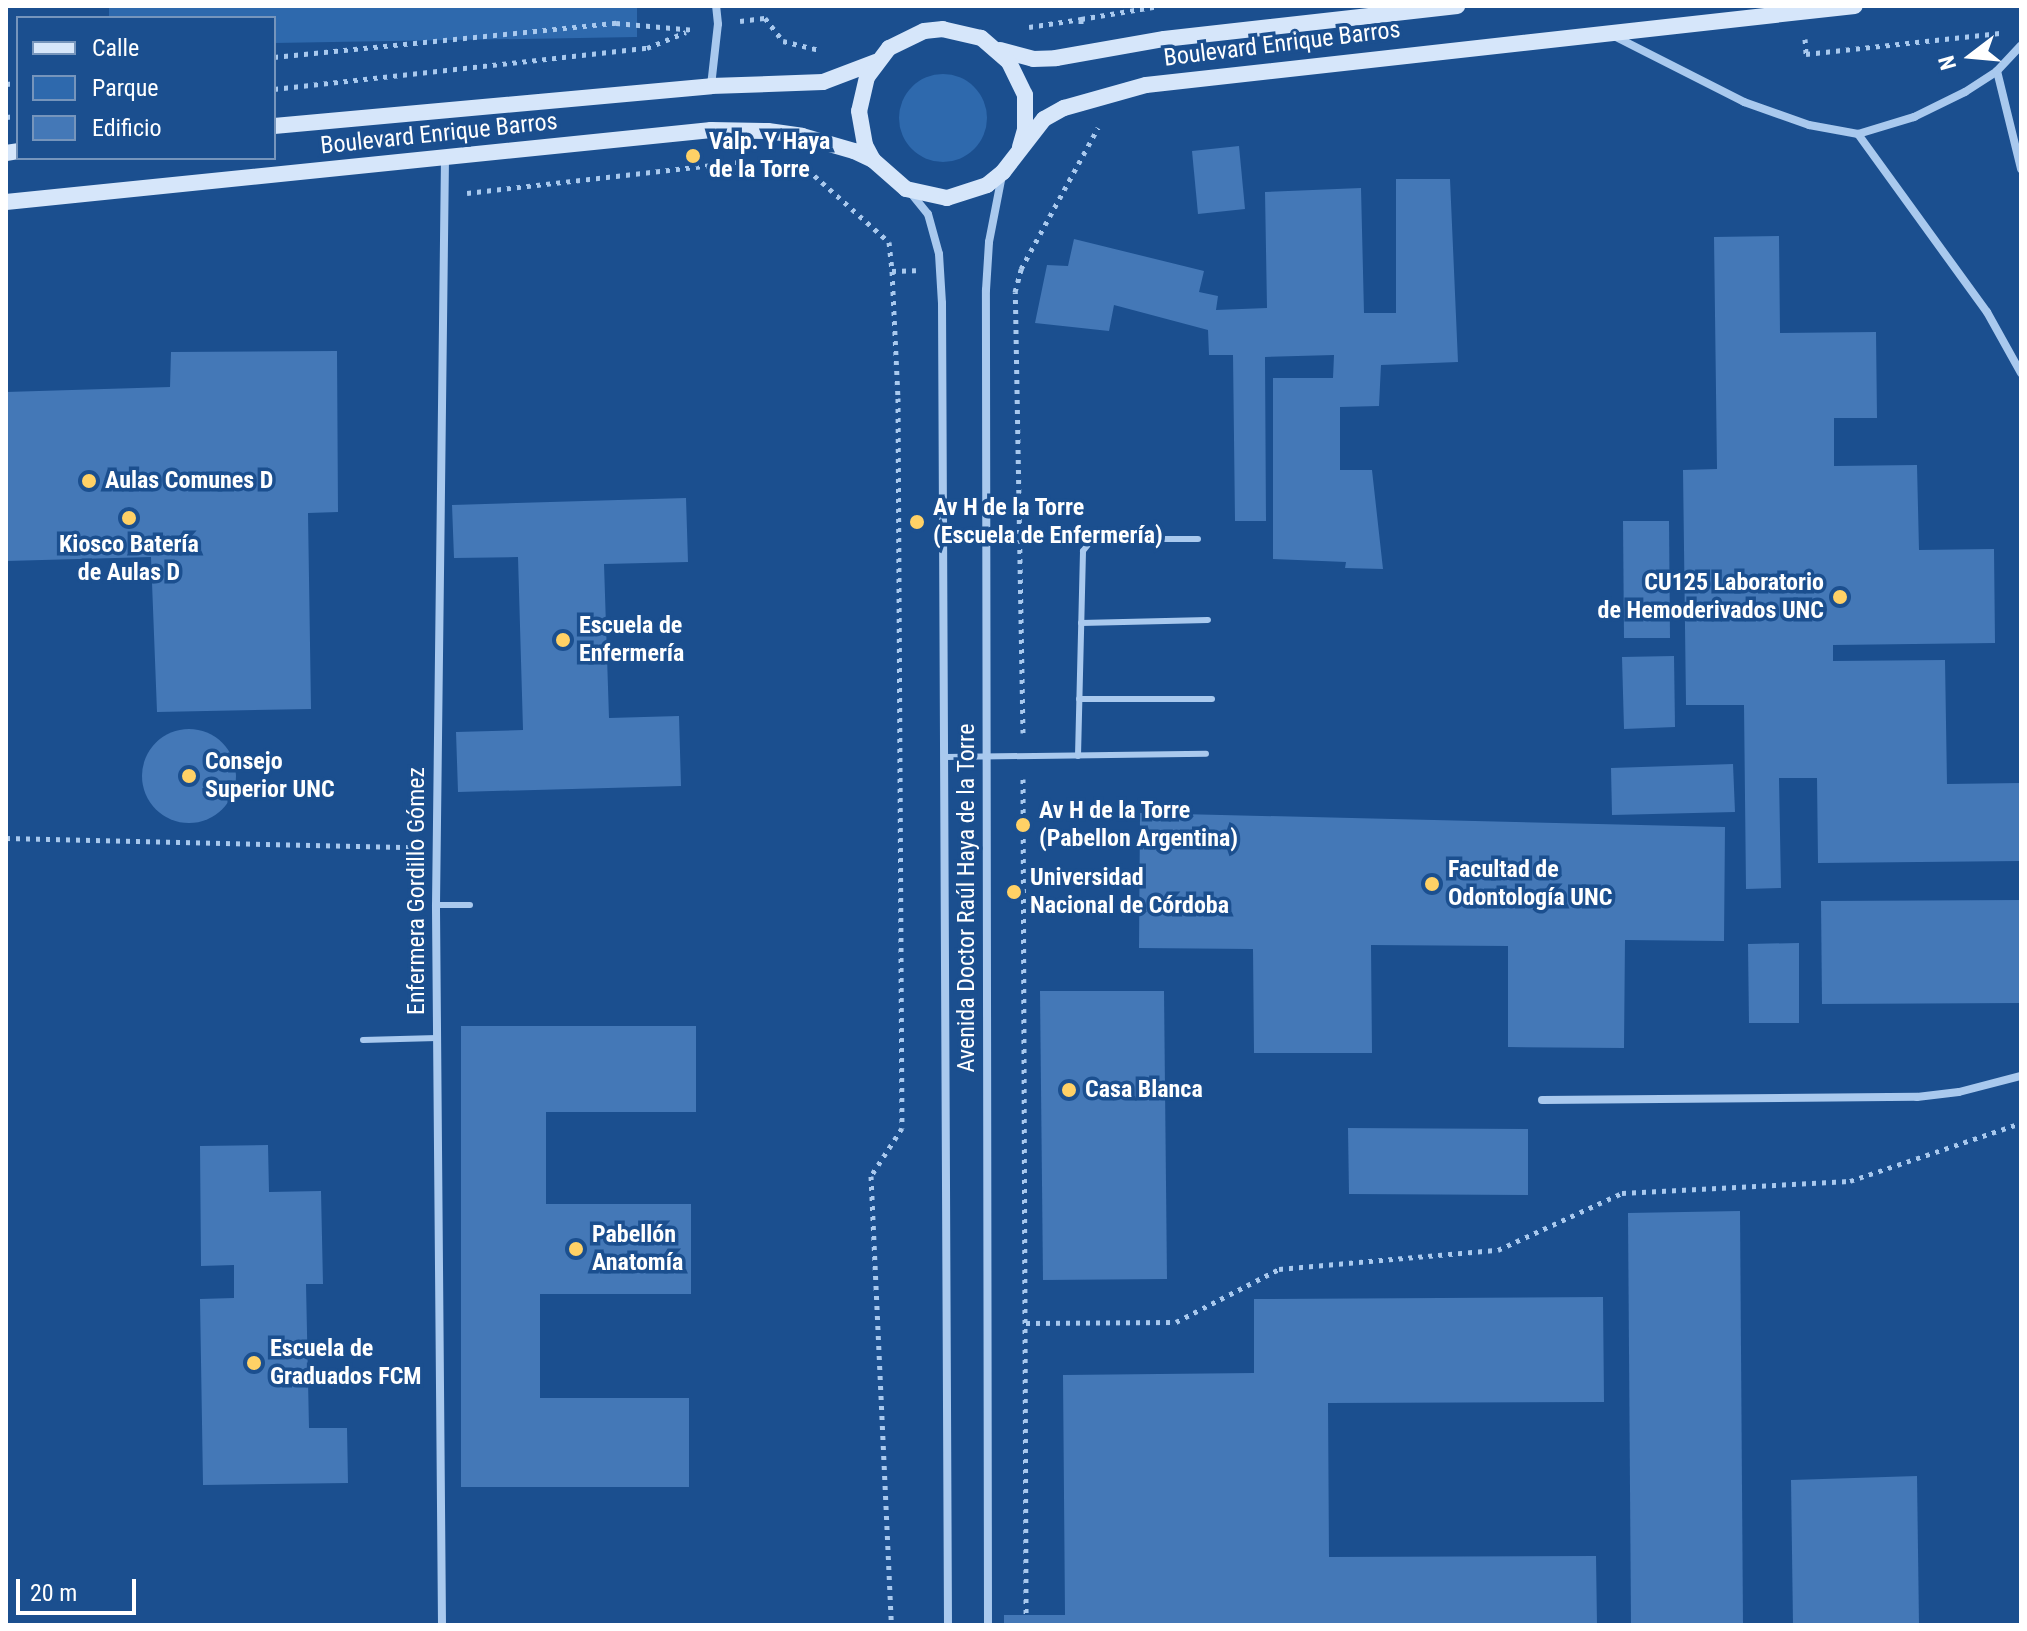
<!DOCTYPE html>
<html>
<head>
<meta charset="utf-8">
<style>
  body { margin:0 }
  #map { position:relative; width:2027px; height:1631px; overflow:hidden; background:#1b4f8f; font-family:"Roboto Condensed",sans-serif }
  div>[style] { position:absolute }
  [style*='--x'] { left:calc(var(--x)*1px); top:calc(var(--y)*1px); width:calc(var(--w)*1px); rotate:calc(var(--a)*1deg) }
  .green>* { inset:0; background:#2e69ad }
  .round { border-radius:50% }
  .building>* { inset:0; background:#4478b7 }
  .path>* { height:5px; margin-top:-2.5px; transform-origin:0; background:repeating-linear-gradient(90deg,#a9c9ee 0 4px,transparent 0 10px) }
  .service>* { height:6px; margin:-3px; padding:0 3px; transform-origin:3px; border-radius:3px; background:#a9c9ee }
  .minor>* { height:8px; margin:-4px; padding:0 4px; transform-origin:4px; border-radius:4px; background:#a9c9ee }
  .secondary>* { height:16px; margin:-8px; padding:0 8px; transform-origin:8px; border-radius:8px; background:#d6e6fa }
  .dots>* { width:22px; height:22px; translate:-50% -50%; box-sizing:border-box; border:4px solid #1b4f8f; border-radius:50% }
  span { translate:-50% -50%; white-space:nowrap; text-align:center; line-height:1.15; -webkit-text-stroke:7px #1b4f8f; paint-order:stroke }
  .street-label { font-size:24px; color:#fff }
  .poi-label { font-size:24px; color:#fff; font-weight:700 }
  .left { translate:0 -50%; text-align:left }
  .right { translate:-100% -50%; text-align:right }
  .frame { position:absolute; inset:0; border:8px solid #fff; pointer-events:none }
  .legend { position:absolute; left:16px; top:16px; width:260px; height:144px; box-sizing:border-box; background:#1b4f8f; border:2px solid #7695bc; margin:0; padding:10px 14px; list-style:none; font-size:24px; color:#fff }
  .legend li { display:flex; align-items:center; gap:16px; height:40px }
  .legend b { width:40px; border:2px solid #7695bc }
  .north { position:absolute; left:1931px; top:16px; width:80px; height:80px; -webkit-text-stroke:6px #1b4f8f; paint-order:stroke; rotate:254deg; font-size:22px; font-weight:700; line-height:32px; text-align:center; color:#fff }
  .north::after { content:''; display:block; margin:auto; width:28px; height:36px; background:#fff; clip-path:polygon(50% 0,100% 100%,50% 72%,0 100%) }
  .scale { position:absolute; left:16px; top:1579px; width:120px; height:36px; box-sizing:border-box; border:4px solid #fff; border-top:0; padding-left:10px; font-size:24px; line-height:28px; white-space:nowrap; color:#fff; -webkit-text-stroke:6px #1b4f8f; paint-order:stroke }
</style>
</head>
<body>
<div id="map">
  <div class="green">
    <div style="clip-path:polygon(109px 6px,637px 6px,637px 37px,274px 43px,274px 18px,109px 18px)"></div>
    <div class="round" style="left:899px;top:74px;width:88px;height:88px"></div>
  </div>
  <div class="building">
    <div style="clip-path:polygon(1239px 146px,1245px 209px,1198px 214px,1192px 151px)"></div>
    <div style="clip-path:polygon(1396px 179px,1450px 179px,1458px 362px,1381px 365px,1379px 406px,1340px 407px,1340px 470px,1372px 470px,1383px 569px,1345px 568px,1346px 562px,1273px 559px,1273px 378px,1333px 378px,1334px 355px,1265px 357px,1266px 521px,1235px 521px,1233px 355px,1209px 355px,1208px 330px,1114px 305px,1109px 331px,1035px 323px,1047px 265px,1068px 266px,1074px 239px,1204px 271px,1199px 292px,1218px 296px,1216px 310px,1267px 308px,1265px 192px,1361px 188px,1364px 313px,1396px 313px)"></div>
    <div style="clip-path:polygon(1779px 236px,1780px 333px,1876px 332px,1877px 418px,1834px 418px,1834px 466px,1917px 465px,1919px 550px,1994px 549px,1995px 643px,1833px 645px,1833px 661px,1945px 660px,1947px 784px,2021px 783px,2021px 861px,1818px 863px,1817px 778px,1779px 778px,1781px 888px,1746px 889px,1744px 705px,1686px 705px,1683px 470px,1717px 469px,1714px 237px)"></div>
    <div style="clip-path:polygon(337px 351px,338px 512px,308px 513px,311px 709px,157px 712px,151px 557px,6px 561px,6px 392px,170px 387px,171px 352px)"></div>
    <div style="clip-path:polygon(686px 498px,688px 562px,604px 564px,609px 718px,679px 716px,681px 786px,458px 792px,456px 732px,523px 730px,518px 557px,454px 558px,452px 505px)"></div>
    <div style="clip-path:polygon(1623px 521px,1669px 521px,1670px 638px,1624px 638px)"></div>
    <div style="clip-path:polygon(1674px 656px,1675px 727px,1624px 729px,1622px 657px)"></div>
    <div class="round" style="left:142px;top:729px;width:94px;height:94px"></div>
    <div style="clip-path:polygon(1733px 764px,1735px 812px,1612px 815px,1611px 768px)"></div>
    <div style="clip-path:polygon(1140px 813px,1725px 827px,1724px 941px,1625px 940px,1624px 1048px,1508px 1047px,1508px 946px,1371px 945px,1372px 1053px,1254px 1053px,1253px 949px,1139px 948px)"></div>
    <div style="clip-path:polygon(2021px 900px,2021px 1003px,1822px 1004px,1821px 901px)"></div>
    <div style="clip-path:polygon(1799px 943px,1799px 1023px,1749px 1023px,1748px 944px)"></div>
    <div style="clip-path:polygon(1040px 991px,1164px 991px,1167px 1279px,1043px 1280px)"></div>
    <div style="clip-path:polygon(461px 1026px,696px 1026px,696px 1112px,546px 1112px,546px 1204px,691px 1204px,691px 1294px,540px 1294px,540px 1398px,689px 1398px,689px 1487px,461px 1487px)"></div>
    <div style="clip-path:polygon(1348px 1128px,1528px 1129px,1528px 1195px,1349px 1194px)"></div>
    <div style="clip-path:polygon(268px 1145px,269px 1192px,321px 1191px,323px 1284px,306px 1284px,309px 1428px,347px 1428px,348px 1483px,203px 1485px,200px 1299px,234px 1298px,234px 1265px,201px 1266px,200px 1146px)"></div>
    <div style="clip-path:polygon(1740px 1211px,1743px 1625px,1631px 1625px,1628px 1213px)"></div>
    <div style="clip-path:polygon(1603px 1297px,1604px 1402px,1328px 1403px,1329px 1557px,1596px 1556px,1597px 1625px,1004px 1625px,1004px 1615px,1065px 1615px,1063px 1375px,1254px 1373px,1254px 1299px)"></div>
    <div style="clip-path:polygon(1917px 1476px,1919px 1625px,1793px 1625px,1791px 1480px)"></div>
  </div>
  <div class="path">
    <div style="--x:1081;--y:19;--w:79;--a:-9.5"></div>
    <div style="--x:740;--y:21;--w:25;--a:-7"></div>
    <div style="--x:765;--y:18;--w:29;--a:52"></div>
    <div style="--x:783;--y:41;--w:38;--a:14"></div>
    <div style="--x:1029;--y:27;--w:53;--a:-8.7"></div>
    <div style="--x:1081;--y:19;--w:5;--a:90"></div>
    <div style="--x:1805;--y:39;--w:15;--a:86"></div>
    <div style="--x:1806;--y:54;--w:195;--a:-6.2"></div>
    <div style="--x:274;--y:57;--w:344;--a:-5.7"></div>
    <div style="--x:616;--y:23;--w:79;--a:5.1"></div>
    <div style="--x:6;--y:84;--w:12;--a:-5"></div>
    <div style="--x:274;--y:89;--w:375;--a:-6.3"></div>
    <div style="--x:647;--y:48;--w:42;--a:-22.3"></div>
    <div style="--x:6;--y:117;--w:12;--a:-5"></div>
    <div style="--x:807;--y:169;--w:110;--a:41.7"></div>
    <div style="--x:889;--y:242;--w:29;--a:84"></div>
    <div style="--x:892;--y:271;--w:127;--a:87.3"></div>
    <div style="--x:898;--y:398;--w:730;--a:89.69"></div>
    <div style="--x:902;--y:1128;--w:57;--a:122.9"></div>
    <div style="--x:871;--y:1176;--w:449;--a:87.4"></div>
    <div style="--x:467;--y:193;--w:274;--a:-6.5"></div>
    <div style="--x:892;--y:271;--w:24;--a:-2"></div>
    <div style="--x:1023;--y:733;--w:441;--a:-91"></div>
    <div style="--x:1015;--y:292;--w:24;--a:-75"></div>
    <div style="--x:1021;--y:269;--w:161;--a:-61.4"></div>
    <div style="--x:1023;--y:779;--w:837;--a:89.79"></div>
    <div style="--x:6;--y:838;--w:409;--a:1.3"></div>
    <div style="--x:1026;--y:1323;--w:150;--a:-0.4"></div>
    <div style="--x:1176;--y:1322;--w:116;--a:-27.2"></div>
    <div style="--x:1279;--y:1269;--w:220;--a:-5"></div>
    <div style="--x:1498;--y:1250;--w:136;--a:-24.7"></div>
    <div style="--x:1622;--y:1193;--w:228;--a:-3"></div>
    <div style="--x:1850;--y:1181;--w:181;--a:-18.7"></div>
  </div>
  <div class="service">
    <div style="--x:1081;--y:623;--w:127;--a:-1.4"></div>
    <div style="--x:1079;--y:699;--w:133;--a:0"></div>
    <div style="--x:1078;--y:756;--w:205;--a:-88.6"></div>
    <div style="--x:1083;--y:551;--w:11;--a:-52"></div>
    <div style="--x:1090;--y:542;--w:11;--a:-15"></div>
    <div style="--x:1101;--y:539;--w:97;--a:0"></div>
    <div style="--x:945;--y:757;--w:261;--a:-0.7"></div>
    <div style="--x:436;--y:905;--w:34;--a:0"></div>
    <div style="--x:363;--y:1040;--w:74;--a:-1.5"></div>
  </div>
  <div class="minor">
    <div style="--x:1614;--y:36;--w:146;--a:26.9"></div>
    <div style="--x:1744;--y:102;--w:69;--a:19.5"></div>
    <div style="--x:1809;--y:125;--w:50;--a:10.4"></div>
    <div style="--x:1858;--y:134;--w:59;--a:-16.9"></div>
    <div style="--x:1914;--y:117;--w:57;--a:-26.1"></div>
    <div style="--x:1965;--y:92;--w:38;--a:-33"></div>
    <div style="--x:1997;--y:71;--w:35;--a:-47"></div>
    <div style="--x:1997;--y:71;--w:101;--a:76.2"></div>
    <div style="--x:711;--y:86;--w:62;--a:-83.6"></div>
    <div style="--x:718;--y:24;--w:18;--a:-96"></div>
    <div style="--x:1858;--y:134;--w:220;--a:54.1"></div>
    <div style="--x:1987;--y:312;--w:70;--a:60.9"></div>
    <div style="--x:910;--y:192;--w:28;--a:51"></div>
    <div style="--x:928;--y:214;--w:41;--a:74.6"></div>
    <div style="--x:939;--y:254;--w:49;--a:86.5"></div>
    <div style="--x:942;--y:303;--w:1322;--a:89.74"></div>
    <div style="--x:1542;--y:1100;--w:375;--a:-0.5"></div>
    <div style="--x:1917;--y:1097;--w:42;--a:-6.8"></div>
    <div style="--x:1959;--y:1092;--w:64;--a:-14.5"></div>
    <div style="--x:442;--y:1625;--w:720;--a:-90.48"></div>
    <div style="--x:436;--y:905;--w:747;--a:-89.31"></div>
    <div style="--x:988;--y:1625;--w:1335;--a:-90.09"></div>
    <div style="--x:986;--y:290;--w:48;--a:-86.4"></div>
    <div style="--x:989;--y:242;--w:68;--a:-79"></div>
  </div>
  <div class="secondary">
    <div style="--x:1000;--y:50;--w:34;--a:15"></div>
    <div style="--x:1033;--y:59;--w:23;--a:-2"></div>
    <div style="--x:1056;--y:58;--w:110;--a:-10"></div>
    <div style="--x:1164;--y:39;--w:295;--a:-6.4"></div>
    <div style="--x:274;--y:126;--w:439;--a:-5.2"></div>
    <div style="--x:711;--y:86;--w:112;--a:-2"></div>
    <div style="--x:823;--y:82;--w:57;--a:-20.7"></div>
    <div style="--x:1020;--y:147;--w:18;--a:-74"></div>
    <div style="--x:1025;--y:130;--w:35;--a:-90"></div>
    <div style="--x:1025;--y:95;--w:37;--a:-116"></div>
    <div style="--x:1009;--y:62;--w:37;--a:-139"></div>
    <div style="--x:981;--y:38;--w:39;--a:-167"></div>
    <div style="--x:943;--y:29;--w:19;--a:174"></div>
    <div style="--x:924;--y:31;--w:39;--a:154"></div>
    <div style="--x:889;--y:48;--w:36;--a:127"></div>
    <div style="--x:867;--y:77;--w:35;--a:103"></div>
    <div style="--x:859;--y:111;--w:35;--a:80"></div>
    <div style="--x:865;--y:145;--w:17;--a:62"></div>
    <div style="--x:873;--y:160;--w:44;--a:41.3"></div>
    <div style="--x:906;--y:189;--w:42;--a:12.4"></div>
    <div style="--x:947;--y:198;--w:42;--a:-18"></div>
    <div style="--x:987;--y:185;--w:21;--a:-39"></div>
    <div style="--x:1003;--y:172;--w:67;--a:-52.3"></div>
    <div style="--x:1044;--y:119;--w:23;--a:-29"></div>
    <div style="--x:1064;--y:108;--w:85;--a:-15.7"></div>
    <div style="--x:1146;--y:85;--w:713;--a:-6.36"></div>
    <div style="--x:6;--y:153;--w:12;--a:-9"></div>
    <div style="--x:6;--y:202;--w:709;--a:-5.83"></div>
    <div style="--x:711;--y:130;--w:57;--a:1"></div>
    <div style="--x:768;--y:131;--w:34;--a:8"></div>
    <div style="--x:802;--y:136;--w:54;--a:16.1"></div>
    <div style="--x:854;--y:151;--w:21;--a:25"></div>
  </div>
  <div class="dots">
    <div style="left:693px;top:156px;background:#ffd166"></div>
    <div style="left:89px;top:481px;background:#ffd166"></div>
    <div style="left:129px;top:518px;background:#ffd166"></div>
    <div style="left:917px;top:522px;background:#ffd166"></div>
    <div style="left:1840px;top:597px;background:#ffd166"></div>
    <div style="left:563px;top:640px;background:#ffd166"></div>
    <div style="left:189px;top:776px;background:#ffd166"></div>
    <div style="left:1023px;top:825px;background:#ffd166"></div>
    <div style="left:1432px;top:884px;background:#ffd166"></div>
    <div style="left:1014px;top:892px;background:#ffd166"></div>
    <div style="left:1069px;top:1090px;background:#ffd166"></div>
    <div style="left:576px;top:1249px;background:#ffd166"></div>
    <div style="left:254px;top:1363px;background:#ffd166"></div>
  </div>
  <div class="street-label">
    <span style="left:1282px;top:44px;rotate:-7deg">Boulevard Enrique Barros</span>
    <span style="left:439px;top:134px;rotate:-6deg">Boulevard Enrique Barros</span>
    <span style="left:417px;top:891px;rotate:-90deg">Enfermera Gordillo Gómez</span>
    <span style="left:967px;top:898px;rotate:-90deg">Avenida Doctor Raúl Haya de la Torre</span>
  </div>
  <div class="poi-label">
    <span class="left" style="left:709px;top:156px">Valp. Y Haya<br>de la Torre</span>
    <span class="left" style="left:105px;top:481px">Aulas Comunes D</span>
    <span class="left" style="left:933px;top:522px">Av H de la Torre<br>(Escuela de Enfermería)</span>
    <span style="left:129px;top:559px">Kiosco Batería<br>de Aulas D</span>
    <span class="right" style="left:1824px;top:597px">CU125 Laboratorio<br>de Hemoderivados UNC</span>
    <span class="left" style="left:579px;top:640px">Escuela de<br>Enfermería</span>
    <span class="left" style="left:205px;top:776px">Consejo<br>Superior UNC</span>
    <span class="left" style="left:1039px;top:825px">Av H de la Torre<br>(Pabellon Argentina)</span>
    <span class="left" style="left:1448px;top:884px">Facultad de<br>Odontología UNC</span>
    <span class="left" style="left:1030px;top:892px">Universidad<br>Nacional de Córdoba</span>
    <span class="left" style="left:1085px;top:1090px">Casa Blanca</span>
    <span class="left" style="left:592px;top:1249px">Pabellón<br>Anatomía</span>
    <span class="left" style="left:270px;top:1363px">Escuela de<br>Graduados FCM</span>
  </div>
  <div class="frame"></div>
  <ul class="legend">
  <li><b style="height:10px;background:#d6e6fa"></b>Calle</li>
  <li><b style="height:22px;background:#2e69ad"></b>Parque</li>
  <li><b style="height:22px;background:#4478b7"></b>Edificio</li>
  </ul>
  <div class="north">N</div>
  <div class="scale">20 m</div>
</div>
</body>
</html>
